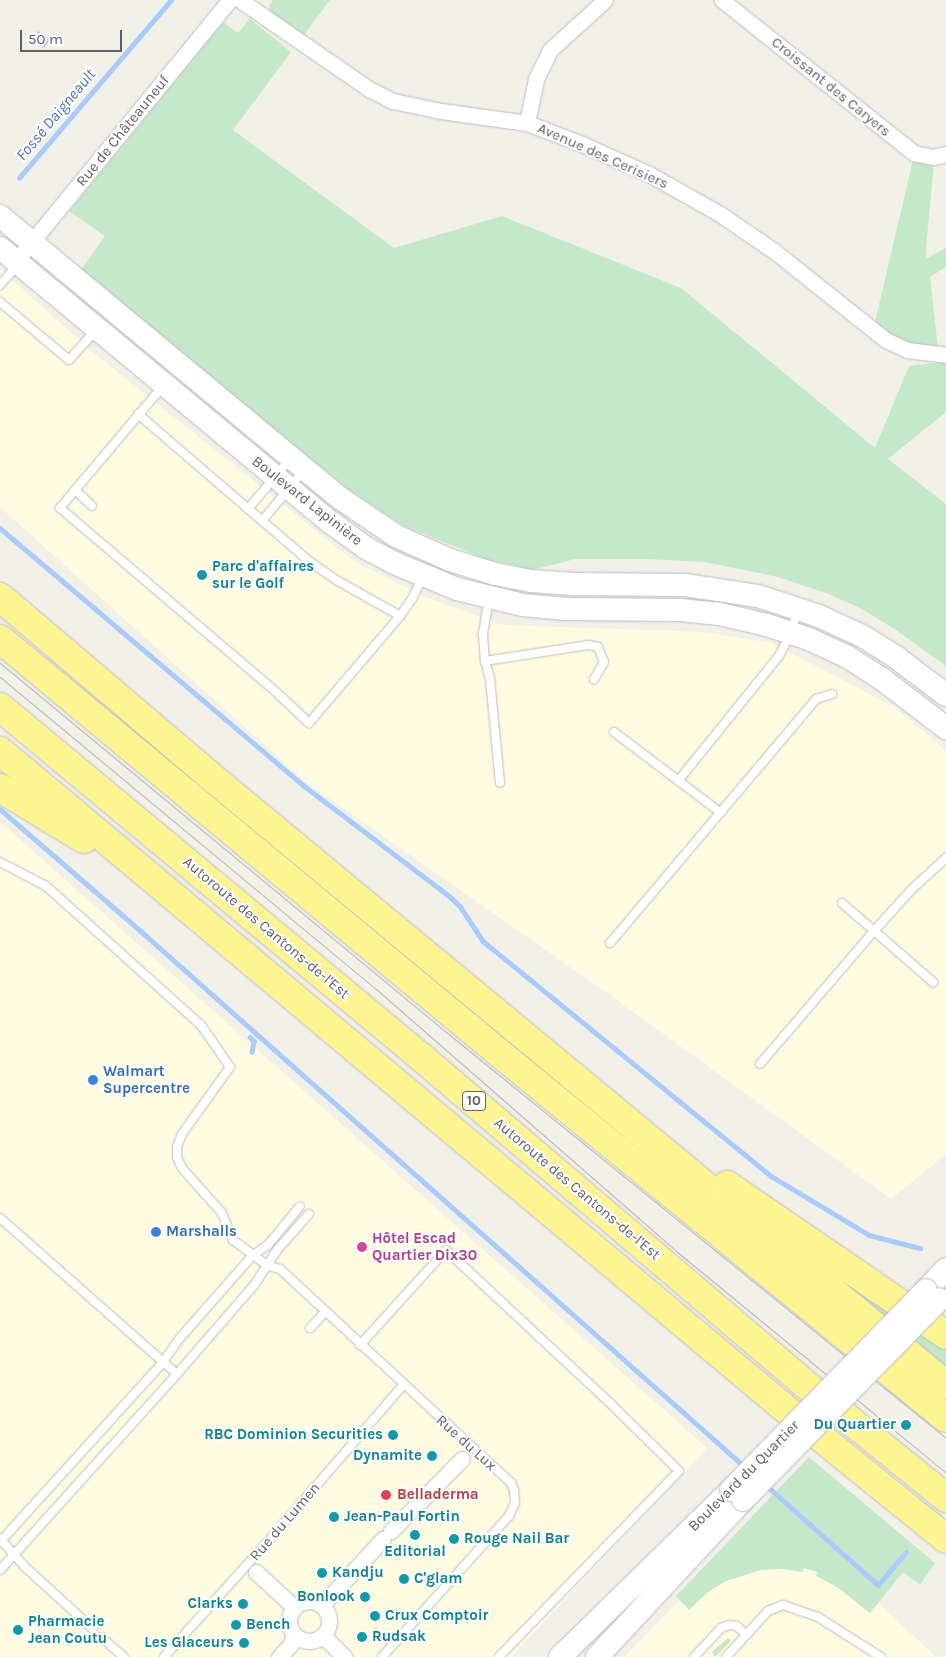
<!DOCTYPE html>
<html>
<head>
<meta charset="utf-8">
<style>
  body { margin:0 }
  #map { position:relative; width:946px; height:1657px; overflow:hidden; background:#f1f1e8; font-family:Karla,sans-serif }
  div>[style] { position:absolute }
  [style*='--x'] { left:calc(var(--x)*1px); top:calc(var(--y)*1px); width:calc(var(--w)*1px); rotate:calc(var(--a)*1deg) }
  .commercial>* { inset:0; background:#fefce0 }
  .green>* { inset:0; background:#c5e8cb }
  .water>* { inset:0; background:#aacbff }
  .stream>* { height:4.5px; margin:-2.25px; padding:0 2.25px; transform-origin:2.25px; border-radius:2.25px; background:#aacbff }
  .roads { filter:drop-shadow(0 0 1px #bcbec3) drop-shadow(0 0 1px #bcbec3) }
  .lane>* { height:8px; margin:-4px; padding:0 4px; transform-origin:4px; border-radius:4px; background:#fff }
  .street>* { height:15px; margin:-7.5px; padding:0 7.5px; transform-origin:7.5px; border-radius:7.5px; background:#fff }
  .street>.ring { margin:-7.5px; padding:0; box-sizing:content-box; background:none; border:15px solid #fff; border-radius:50% }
  .secondary>* { height:22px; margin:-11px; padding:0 11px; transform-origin:11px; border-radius:11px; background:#fff }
  .highway>* { height:28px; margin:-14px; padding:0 14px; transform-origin:14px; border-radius:14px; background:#fef592 }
  .tram>* { height:1px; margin:-0.5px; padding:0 0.5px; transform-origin:0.5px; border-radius:0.5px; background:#bababb }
  .bridges { filter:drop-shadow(0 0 1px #bdbfc5) drop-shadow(0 0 1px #bdbfc5) }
  .secondary-bridge>* { height:22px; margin:-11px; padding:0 11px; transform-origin:11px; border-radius:11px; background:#fff }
  .dots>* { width:14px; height:14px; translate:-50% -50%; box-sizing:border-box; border:2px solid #fff; border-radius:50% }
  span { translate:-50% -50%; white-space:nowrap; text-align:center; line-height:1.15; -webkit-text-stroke:4px #fff; paint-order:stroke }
  .shield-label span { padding:1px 4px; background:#fff; border:1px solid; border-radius:4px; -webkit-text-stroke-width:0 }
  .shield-label { font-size:14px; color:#5f6168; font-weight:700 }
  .street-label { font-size:15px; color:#5f6168 }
  .culture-label { font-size:15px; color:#0d838f; font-weight:700 }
  .left { translate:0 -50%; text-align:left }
  .right { translate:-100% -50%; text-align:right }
  .shop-label { font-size:15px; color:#366cbe; font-weight:700 }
  .hotel-label { font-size:15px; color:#b23c85; font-weight:700 }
  .health-label { font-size:15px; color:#be3a42; font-weight:700 }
  .water-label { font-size:16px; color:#4970c6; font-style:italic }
  .scale { position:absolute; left:20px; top:30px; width:102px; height:22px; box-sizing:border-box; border:2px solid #5f6168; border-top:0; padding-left:6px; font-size:15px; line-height:18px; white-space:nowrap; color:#5f6168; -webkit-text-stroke:4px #fff; paint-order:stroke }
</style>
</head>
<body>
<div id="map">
  <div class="commercial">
    <div style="clip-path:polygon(0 269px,95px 354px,355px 562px,423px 596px,502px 625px,704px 632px,772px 643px,896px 708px,946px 751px,946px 1154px,891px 1199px,607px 993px,307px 783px,0 507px)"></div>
    <div style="clip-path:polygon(0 822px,707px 1448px,511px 1657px,0 1657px)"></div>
    <div style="clip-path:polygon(773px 1506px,936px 1657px,624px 1657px)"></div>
  </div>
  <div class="green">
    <div style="clip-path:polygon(273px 0,330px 0,303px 36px,272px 13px,269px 6px)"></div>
    <div style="clip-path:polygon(250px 19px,291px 52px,233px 130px,394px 248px,502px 216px,681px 288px,875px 448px,909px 366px,946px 362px,946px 412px,888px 459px,946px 504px,946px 666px,896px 630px,862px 609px,829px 594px,778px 577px,705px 562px,647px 559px,575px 559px,532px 570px,486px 559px,404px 526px,345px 487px,81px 270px,105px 236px,69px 211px,223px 22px,238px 33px)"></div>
    <div style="clip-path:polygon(913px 160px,934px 163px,925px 259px,946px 248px,946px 267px,930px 277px,938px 349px,907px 343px,892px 337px,875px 322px)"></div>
    <div style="clip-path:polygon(733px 1196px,946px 1344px,946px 1366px,923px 1349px)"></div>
    <div style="clip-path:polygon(809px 1457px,935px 1563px,920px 1585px,903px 1572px,870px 1613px,837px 1587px,816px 1576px,817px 1572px,804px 1568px,802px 1572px,783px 1569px,761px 1570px,726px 1581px,708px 1592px,689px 1610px,676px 1596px)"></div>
    <div style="clip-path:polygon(728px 1638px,731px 1641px,715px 1657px,712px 1652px)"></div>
  </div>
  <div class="water">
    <div style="clip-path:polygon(38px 31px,50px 40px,44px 48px,32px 39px)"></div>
  </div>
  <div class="stream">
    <div style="--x:19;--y:178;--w:234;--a:-49.5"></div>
    <div style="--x:0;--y:528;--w:397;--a:40.3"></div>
    <div style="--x:303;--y:785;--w:182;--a:37.2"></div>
    <div style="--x:448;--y:895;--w:16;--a:43"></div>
    <div style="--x:460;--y:906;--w:42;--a:56.7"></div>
    <div style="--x:483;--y:941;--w:372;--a:39.2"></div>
    <div style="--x:771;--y:1176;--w:114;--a:31"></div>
    <div style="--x:869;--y:1235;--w:53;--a:14.3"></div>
    <div style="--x:0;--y:809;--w:189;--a:40.9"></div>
    <div style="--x:143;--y:933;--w:803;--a:41.57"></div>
    <div style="--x:250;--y:1037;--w:6;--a:45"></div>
    <div style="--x:254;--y:1041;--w:11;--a:100"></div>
    <div style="--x:767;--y:1486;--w:149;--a:41.7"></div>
    <div style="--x:878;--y:1585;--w:43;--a:-49.7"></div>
  </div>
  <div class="roads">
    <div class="lane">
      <div style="--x:0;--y:285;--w:18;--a:-49"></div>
      <div style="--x:12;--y:271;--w:9;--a:-69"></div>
      <div style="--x:0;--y:302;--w:90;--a:40"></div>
      <div style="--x:69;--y:360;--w:40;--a:-48"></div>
      <div style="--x:163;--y:386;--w:160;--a:130.2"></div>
      <div style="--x:60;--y:508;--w:282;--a:40.4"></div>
      <div style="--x:275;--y:691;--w:47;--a:43.3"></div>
      <div style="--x:309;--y:723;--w:140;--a:-49.6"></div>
      <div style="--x:400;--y:616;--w:21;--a:-55"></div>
      <div style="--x:412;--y:599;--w:25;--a:-64"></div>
      <div style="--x:138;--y:414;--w:225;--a:40.7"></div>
      <div style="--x:309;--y:561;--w:35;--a:35"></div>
      <div style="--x:338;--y:581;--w:71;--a:29.4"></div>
      <div style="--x:75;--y:490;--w:23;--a:43"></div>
      <div style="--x:248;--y:509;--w:65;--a:-50"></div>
      <div style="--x:262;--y:521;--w:66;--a:-50.5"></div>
      <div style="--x:489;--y:599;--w:36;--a:100"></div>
      <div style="--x:483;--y:634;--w:27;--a:86"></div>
      <div style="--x:485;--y:661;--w:19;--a:74"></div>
      <div style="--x:490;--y:679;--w:104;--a:84.5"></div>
      <div style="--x:485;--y:661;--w:104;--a:-8.8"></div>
      <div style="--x:588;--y:645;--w:10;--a:11"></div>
      <div style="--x:598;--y:647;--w:16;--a:68"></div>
      <div style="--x:604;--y:662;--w:20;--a:120"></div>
      <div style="--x:614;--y:732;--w:134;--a:37.1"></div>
      <div style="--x:678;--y:781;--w:161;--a:-51.1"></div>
      <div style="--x:779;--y:656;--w:19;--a:-62"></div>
      <div style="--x:788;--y:639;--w:31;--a:-71"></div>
      <div style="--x:0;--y:862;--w:52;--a:27.6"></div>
      <div style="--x:46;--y:886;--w:208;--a:41.9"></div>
      <div style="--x:201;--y:1025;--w:51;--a:55.4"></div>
      <div style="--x:230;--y:1067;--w:82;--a:125.6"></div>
      <div style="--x:182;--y:1134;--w:14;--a:111"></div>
      <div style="--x:177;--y:1147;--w:10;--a:90"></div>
      <div style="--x:177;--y:1157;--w:12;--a:66"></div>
      <div style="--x:182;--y:1168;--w:60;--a:48.4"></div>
      <div style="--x:222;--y:1213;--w:29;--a:68"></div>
      <div style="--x:233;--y:1240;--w:44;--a:36.6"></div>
      <div style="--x:268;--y:1266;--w:12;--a:14"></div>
      <div style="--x:280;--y:1269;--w:315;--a:42.8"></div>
      <div style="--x:511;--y:1483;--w:8;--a:67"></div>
      <div style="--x:514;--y:1490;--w:13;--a:86"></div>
      <div style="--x:515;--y:1503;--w:14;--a:115"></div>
      <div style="--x:509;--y:1516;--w:190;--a:132"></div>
      <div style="--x:842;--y:903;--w:121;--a:41"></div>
      <div style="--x:610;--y:943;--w:319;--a:-49.8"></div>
      <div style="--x:816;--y:699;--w:17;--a:-17"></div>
      <div style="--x:760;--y:1064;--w:177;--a:-49.4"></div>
      <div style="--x:875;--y:930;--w:55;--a:-47.9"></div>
      <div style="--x:912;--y:889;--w:46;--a:-42.4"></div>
      <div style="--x:0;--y:1218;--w:236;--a:41.4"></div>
      <div style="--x:310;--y:1328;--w:23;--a:-47"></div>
      <div style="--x:360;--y:1345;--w:128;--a:-47.8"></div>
      <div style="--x:446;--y:1250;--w:223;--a:43"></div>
      <div style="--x:609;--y:1402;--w:98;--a:44.6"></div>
      <div style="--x:679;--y:1471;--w:259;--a:134.1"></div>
      <div style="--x:0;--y:1539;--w:36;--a:48"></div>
      <div style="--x:24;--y:1566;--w:93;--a:42.4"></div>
      <div style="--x:0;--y:1542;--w:243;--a:-47.8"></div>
      <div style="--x:163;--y:1362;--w:29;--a:-55"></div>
      <div style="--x:180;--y:1338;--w:111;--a:-48.7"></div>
      <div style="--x:253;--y:1255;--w:18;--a:-34"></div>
      <div style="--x:268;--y:1245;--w:50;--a:-50.6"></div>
      <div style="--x:0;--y:1570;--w:264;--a:-47.9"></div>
      <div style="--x:177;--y:1374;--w:119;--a:-49.1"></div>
      <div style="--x:255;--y:1284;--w:40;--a:-57.1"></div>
      <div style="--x:277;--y:1250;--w:48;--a:-48.4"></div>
      <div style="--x:101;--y:1637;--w:30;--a:41"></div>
      <div style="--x:164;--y:1657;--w:151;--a:-48"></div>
      <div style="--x:265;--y:1545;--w:211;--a:-49.2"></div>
      <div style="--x:694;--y:1657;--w:40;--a:-47"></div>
      <div style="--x:721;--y:1628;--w:9;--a:-21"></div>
      <div style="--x:729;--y:1625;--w:8;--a:7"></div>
      <div style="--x:737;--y:1626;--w:13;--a:45"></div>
      <div style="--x:726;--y:1657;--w:62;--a:-47.6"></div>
      <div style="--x:768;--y:1611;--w:16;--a:-22"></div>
      <div style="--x:783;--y:1605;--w:37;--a:19"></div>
      <div style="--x:818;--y:1617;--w:75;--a:32.4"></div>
    </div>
    <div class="street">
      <div style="--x:240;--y:0;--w:157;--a:34.6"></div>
      <div style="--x:369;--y:89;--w:27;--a:27"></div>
      <div style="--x:393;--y:101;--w:49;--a:11.8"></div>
      <div style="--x:441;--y:111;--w:87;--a:7.9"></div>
      <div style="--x:527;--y:123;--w:59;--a:20.9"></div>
      <div style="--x:582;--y:144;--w:73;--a:24.1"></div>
      <div style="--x:649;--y:174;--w:81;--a:29.4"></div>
      <div style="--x:720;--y:214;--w:65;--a:34.4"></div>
      <div style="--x:774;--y:251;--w:143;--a:38.5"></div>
      <div style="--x:886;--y:340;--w:23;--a:25"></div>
      <div style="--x:907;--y:350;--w:39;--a:7"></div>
      <div style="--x:722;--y:0;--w:246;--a:38.6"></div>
      <div style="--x:914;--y:153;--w:19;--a:12"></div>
      <div style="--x:933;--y:157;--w:13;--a:-13"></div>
      <div style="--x:527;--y:123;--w:45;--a:-78.4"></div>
      <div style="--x:536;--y:79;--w:32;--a:-64"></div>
      <div style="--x:550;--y:50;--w:74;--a:-42.3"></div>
      <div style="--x:16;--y:261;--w:338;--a:-50.7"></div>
      <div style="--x:391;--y:1531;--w:101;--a:-45.4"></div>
      <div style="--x:256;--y:1572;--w:52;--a:42.6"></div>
      <div class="ring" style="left:289px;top:1601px;width:25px;height:25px"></div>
      <div style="--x:322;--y:1605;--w:90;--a:-47.3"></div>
      <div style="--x:323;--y:1636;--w:30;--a:44"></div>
      <div style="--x:279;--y:1657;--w:18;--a:-47"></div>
      <div style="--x:291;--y:1644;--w:9;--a:-72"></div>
    </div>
    <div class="secondary">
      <div style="--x:0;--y:216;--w:442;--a:39.7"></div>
      <div style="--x:340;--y:498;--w:68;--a:34.2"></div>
      <div style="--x:396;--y:536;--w:59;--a:24"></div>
      <div style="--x:450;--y:560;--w:47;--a:17.3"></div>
      <div style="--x:495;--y:574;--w:37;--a:11"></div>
      <div style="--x:531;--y:581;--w:43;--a:4"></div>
      <div style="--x:574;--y:584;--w:111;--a:0.5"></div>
      <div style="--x:685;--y:585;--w:74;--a:8.6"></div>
      <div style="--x:758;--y:596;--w:64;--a:18.2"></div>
      <div style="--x:819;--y:616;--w:50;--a:25"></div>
      <div style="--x:864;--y:637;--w:39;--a:32"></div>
      <div style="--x:897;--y:658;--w:61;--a:37.1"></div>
      <div style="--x:0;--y:248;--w:428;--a:39.7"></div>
      <div style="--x:329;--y:521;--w:46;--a:36.1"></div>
      <div style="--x:366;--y:548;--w:30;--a:28"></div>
      <div style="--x:392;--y:562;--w:70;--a:22.6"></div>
      <div style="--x:457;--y:589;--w:68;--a:13.6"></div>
      <div style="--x:523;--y:605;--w:43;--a:5.3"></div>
      <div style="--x:566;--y:609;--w:114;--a:0.5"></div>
      <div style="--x:680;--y:610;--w:40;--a:5.7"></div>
      <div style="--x:720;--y:614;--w:48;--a:13.2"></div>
      <div style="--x:767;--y:625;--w:44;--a:18.4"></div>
      <div style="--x:809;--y:639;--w:41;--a:24.7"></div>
      <div style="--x:846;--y:656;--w:43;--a:32.6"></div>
      <div style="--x:882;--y:679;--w:81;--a:37.4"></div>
      <div style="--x:926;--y:1290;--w:29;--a:-46"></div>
      <div style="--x:560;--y:1657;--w:239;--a:-44.3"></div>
      <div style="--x:597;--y:1657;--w:214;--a:-47.1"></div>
    </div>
    <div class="highway">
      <div style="--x:0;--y:597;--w:275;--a:40.4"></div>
      <div style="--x:209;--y:775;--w:957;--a:39.61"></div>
      <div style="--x:0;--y:639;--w:661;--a:39.66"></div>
      <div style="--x:509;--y:1061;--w:564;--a:39.25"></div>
      <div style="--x:0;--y:707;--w:547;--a:39.74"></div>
      <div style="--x:421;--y:1057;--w:498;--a:40.4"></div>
      <div style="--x:800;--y:1380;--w:188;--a:38.9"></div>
      <div style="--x:0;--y:751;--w:1020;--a:39.95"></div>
      <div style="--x:782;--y:1406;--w:211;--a:39"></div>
      <div style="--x:0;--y:788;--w:98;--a:31.3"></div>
      <div style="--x:727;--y:1185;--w:265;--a:34.4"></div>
    </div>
  </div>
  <div class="tram">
    <div style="--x:0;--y:663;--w:579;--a:39.6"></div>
    <div style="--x:446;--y:1032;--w:644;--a:39.08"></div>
    <div style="--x:0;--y:677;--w:489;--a:39.7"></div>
    <div style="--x:376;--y:989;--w:398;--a:41.1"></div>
    <div style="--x:676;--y:1251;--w:350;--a:39.4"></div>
  </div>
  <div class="bridges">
    <div class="secondary-bridge">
      <div style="--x:731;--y:1490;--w:279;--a:-45.7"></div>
      <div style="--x:743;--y:1500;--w:281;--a:-45.6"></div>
    </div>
  </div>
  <div class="dots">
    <div style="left:202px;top:575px;background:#0f9aa8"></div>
    <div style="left:93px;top:1080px;background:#3f7fe0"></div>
    <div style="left:156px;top:1232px;background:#3f7fe0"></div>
    <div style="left:362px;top:1247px;background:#d1479c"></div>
    <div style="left:906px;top:1425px;background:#0f9aa8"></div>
    <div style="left:393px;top:1435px;background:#0f9aa8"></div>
    <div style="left:432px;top:1456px;background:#0f9aa8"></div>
    <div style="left:386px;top:1495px;background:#e0444e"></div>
    <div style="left:334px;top:1517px;background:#0f9aa8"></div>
    <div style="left:415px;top:1535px;background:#0f9aa8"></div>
    <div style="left:454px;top:1539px;background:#0f9aa8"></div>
    <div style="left:322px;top:1573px;background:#0f9aa8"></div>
    <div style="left:404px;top:1579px;background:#0f9aa8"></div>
    <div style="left:365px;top:1597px;background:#0f9aa8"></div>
    <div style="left:243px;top:1604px;background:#0f9aa8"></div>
    <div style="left:375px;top:1616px;background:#0f9aa8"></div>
    <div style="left:236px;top:1625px;background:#0f9aa8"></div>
    <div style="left:18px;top:1630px;background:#0f9aa8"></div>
    <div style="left:362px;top:1637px;background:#0f9aa8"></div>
    <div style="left:244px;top:1643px;background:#0f9aa8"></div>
  </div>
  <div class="shield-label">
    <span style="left:474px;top:1101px">10</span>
  </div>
  <div class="street-label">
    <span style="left:831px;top:87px;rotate:39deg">Croissant des Caryers</span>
    <span style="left:123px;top:131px;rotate:-51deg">Rue de Châteauneuf</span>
    <span style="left:603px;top:156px;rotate:24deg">Avenue des Cerisiers</span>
    <span style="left:307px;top:501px;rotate:38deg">Boulevard Lapinière</span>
    <span style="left:266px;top:928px;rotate:40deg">Autoroute des Cantons-de-l'Est</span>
    <span style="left:577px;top:1189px;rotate:40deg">Autoroute des Cantons-de-l'Est</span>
    <span style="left:466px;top:1443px;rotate:42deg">Rue du Lux</span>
    <span style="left:744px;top:1476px;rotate:-45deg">Boulevard du Quartier</span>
    <span style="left:285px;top:1522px;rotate:-49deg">Rue du Lumen</span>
  </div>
  <div class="culture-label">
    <span class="left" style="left:212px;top:575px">Parc d'affaires<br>sur le Golf</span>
    <span class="right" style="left:896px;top:1425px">Du Quartier</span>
    <span class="right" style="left:383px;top:1435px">RBC Dominion Securities</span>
    <span class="right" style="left:422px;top:1456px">Dynamite</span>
    <span class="left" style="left:344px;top:1517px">Jean-Paul Fortin</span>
    <span class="left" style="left:464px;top:1539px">Rouge Nail Bar</span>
    <span style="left:415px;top:1552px">Editorial</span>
    <span class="left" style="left:332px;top:1573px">Kandju</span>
    <span class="left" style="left:414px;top:1579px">C'glam</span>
    <span class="right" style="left:355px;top:1597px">Bonlook</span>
    <span class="right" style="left:233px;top:1604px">Clarks</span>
    <span class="left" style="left:385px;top:1616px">Crux Comptoir</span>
    <span class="left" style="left:28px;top:1630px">Pharmacie<br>Jean Coutu</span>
    <span class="left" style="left:246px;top:1625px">Bench</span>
    <span class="left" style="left:372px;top:1637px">Rudsak</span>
    <span class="right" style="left:234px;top:1643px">Les Glaceurs</span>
  </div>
  <div class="shop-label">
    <span class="left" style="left:103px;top:1080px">Walmart<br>Supercentre</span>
    <span class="left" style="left:166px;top:1232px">Marshalls</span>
  </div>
  <div class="hotel-label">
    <span class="left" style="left:372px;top:1247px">Hôtel Escad<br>Quartier Dix30</span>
  </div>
  <div class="health-label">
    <span class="left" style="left:397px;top:1495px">Belladerma</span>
  </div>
  <div class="water-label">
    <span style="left:56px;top:115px;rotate:-50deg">Fossé Daigneault</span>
  </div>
  <div class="scale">50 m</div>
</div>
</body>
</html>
